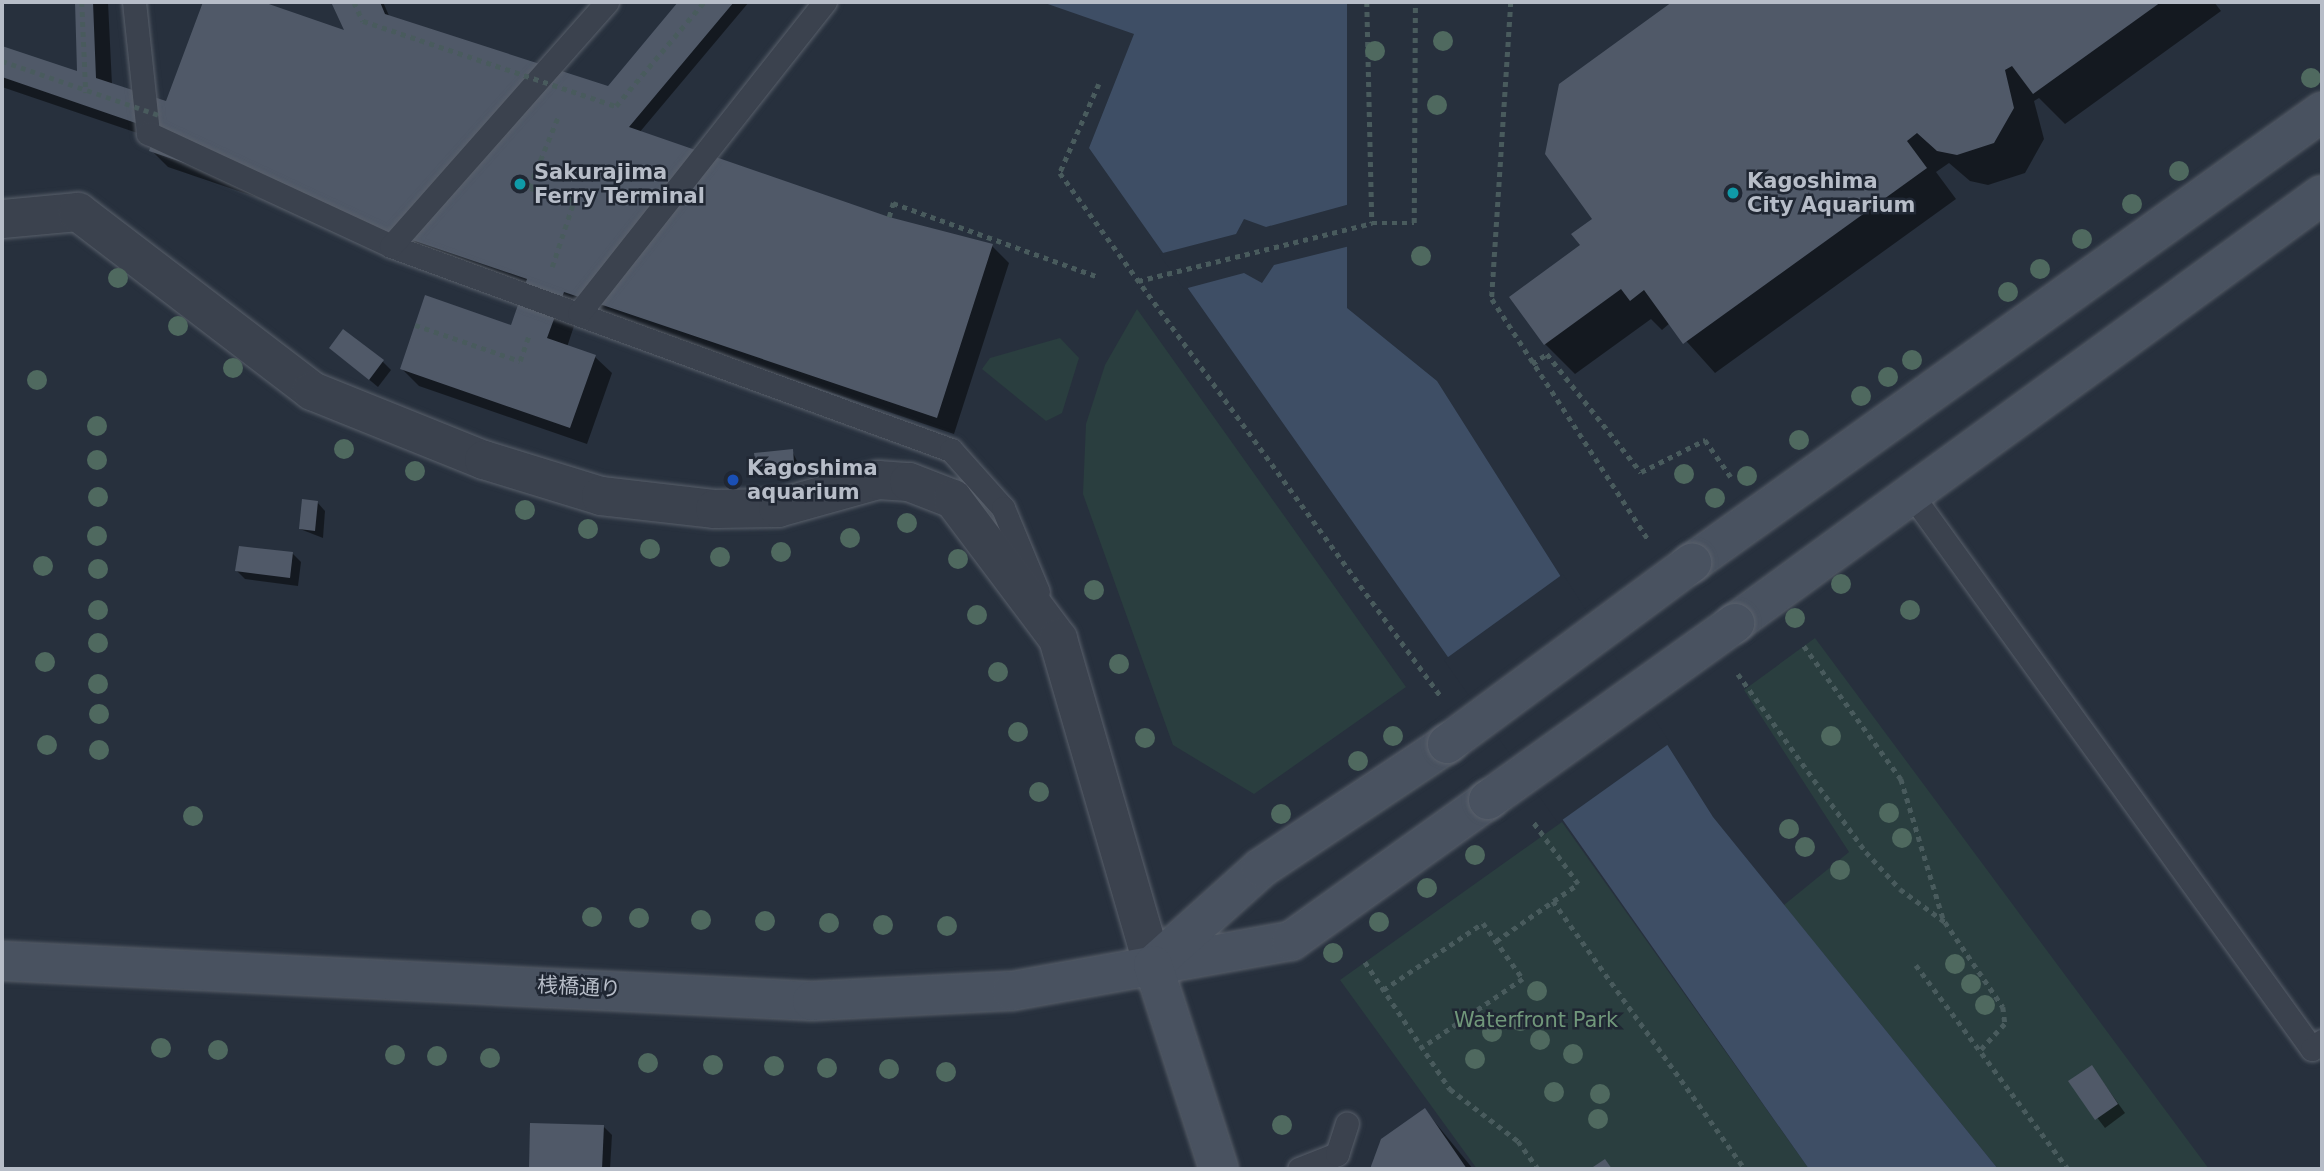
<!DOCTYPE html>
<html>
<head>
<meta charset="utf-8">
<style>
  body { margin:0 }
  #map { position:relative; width:2324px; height:1171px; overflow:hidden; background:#27303d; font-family:"DejaVu Sans","Noto Sans JP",sans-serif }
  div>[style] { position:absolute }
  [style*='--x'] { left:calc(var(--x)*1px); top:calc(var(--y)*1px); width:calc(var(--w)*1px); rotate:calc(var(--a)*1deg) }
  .green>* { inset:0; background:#2a3e3f }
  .water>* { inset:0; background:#3e4e65 }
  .pier>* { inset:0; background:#27303d }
  .shadow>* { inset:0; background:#0007 }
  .building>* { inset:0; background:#505968 }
  .path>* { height:4.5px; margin-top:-2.25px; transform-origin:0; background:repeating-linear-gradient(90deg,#495b5d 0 5px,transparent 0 10px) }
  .roads { filter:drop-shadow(0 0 2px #59606b) drop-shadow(0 0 2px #59606b) }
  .lane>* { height:23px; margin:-11.5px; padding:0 11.5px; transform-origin:11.5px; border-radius:11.5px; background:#3b424e }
  .street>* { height:38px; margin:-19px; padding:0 19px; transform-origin:19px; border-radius:19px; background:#3b424e }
  .secondary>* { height:38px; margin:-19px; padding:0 19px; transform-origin:19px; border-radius:19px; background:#495260 }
  .path-bridge>* { height:4.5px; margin-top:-2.25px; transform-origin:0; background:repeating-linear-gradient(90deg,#495b5d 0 5px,transparent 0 10px) }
  .bridges { filter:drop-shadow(0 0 2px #59606b) drop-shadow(0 0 2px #59606b) }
  .secondary-bridge>* { height:38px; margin:-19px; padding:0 19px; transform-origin:19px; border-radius:19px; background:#495260 }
  .trees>* { width:20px; height:20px; margin:-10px; border-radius:50%; background:#4f695f }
  .dots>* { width:19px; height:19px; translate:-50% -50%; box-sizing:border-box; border:4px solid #202733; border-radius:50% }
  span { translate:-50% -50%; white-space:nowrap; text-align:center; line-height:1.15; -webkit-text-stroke:5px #202733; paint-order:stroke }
  .poi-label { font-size:21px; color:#b7bdc8; font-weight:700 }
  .left { translate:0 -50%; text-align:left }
  .street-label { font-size:21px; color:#b7bdc8 }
  .park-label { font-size:21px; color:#70977a }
  .frame { position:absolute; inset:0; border:4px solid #b7bdc8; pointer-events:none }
</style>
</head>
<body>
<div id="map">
  <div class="green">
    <div style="clip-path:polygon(1137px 309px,1406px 687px,1254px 794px,1173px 745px,1083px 494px,1086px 424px,1105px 365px)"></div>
    <div style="clip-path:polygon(1060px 338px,1079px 358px,1062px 413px,1046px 421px,982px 369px,990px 358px)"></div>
    <div style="clip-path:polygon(1815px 638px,2209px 1169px,1998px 1169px,1784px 905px,1849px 852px,1744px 690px)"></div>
    <div style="clip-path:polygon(1562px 822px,1809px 1169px,1477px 1169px,1340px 980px)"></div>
  </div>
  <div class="water">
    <div style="clip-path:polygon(1042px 2px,1347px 2px,1347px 308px,1437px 381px,1713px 817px,1998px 1169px,1809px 1169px,1089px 148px,1134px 34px)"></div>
  </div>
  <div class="pier">
    <div style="clip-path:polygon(1350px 204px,1350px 246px,1274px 265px,1262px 283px,1244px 273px,1184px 289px,1159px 254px,1236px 234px,1244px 219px,1266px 227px)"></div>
    <div style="clip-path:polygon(1563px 574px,1670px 743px,1558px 823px,1444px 660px)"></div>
  </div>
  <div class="shadow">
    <div style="clip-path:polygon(76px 2px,108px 2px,112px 85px,168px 104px,205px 2px,258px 2px,347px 32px,333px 2px,383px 2px,390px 18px,608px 88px,680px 2px,749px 2px,639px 133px,888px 219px,992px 246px,1009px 263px,954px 434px,580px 308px,567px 347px,595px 357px,612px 373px,587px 444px,419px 386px,402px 369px,512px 328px,526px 289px,168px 167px,151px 150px,155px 139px,2px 87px,2px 48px,78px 74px)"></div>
    <div style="clip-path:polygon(1675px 2px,2214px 2px,2221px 11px,2065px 124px,2039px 98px,2034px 101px,2044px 139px,2025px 173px,1988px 185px,1970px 181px,1949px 163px,1936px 172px,1956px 199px,1715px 373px,1670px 323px,1662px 330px,1651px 319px,1575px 374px,1545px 344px,1595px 219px,1561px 85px)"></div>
    <div style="clip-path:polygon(331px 348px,383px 362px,391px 370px,378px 387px)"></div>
    <div style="clip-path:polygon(792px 451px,802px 471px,766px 474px,758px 466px)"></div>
    <div style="clip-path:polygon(317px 502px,325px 511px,323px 538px,300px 529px)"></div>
    <div style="clip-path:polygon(293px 554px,301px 562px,298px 586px,245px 579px,237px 571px)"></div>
    <div style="clip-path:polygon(2092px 1067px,2125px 1113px,2105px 1128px,2070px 1082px)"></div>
    <div style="clip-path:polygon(1425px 1110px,1473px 1169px,1372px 1169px,1383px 1140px)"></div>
    <div style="clip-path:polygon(532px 1124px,603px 1126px,612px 1135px,610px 1169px,530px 1169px)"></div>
  </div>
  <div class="building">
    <div style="clip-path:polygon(75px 2px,93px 2px,96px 78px,166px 101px,203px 2px,263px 2px,344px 30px,331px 2px,380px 2px,385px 14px,608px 86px,678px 2px,734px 2px,629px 127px,889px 217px,993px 244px,937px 418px,564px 292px,547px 338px,596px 355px,570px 428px,400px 369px,425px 295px,511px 325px,527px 279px,149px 151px,156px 130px,2px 77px,2px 46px,77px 71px)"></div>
    <div style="clip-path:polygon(1672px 2px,2161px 2px,2033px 94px,2012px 66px,2005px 70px,2014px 108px,1994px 143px,1957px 155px,1937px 151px,1917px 133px,1907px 141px,1927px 168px,1683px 344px,1644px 290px,1630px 301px,1621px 289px,1544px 345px,1509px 297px,1580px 245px,1571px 234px,1592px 219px,1545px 154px,1559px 84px)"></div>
    <div style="clip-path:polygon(343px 329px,384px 360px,369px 380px,329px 348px)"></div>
    <div style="clip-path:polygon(793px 449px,794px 463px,756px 467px,754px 453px)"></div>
    <div style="clip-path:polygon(302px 499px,318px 501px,315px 531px,299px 529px)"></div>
    <div style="clip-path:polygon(239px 546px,293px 552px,290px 578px,235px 571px)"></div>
    <div style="clip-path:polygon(2092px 1065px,2118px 1104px,2095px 1120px,2068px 1081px)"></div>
    <div style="clip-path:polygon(1425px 1108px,1467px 1169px,1370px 1169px,1381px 1139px)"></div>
    <div style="clip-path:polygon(530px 1123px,604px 1125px,602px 1169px,529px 1169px)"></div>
    <div style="clip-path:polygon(1605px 1159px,1612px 1169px,1590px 1169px)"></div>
  </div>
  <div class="path">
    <div style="--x:82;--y:2;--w:91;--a:87.5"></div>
    <div style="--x:1367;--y:2;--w:221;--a:88.7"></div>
    <div style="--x:1511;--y:2;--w:298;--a:93.7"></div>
    <div style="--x:1492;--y:299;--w:286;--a:57"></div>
    <div style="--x:1099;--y:84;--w:97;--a:113.7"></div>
    <div style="--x:1060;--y:173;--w:646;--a:53.95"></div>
    <div style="--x:889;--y:217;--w:15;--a:-74"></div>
    <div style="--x:893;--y:203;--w:219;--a:19.8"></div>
    <div style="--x:552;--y:267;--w:70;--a:-71.6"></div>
    <div style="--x:574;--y:201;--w:47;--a:-163.9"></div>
    <div style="--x:529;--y:188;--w:77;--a:-67.8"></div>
    <div style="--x:1138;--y:281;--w:241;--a:-13.9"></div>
    <div style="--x:1372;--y:223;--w:42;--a:0"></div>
    <div style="--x:1414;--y:223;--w:221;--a:-89.7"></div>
    <div style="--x:415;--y:325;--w:111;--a:18.9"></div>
    <div style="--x:520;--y:361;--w:28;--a:-71"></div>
    <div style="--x:1532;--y:364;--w:18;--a:-34"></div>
    <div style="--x:1547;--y:354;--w:151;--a:51.5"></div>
    <div style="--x:1641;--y:472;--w:72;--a:-26.6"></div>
    <div style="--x:1705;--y:440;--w:45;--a:54.9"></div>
    <div style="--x:1804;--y:646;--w:165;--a:53.9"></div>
    <div style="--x:1901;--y:779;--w:148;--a:73.2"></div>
    <div style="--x:1738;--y:674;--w:219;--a:54.3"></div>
    <div style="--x:1866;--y:852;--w:50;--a:47.4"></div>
    <div style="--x:1900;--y:889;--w:56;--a:36.3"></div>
    <div style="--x:1945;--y:922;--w:103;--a:55.7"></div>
    <div style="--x:2003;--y:1007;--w:17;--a:83"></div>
    <div style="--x:2005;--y:1024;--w:35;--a:133"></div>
    <div style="--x:1553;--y:901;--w:330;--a:54.4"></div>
    <div style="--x:1496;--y:941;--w:100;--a:-34.8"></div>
    <div style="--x:1578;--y:884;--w:78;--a:-126.1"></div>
    <div style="--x:1365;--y:962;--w:153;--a:56.2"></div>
    <div style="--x:1450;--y:1089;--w:86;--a:37.4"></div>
    <div style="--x:1518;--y:1141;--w:34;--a:54"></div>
    <div style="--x:1916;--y:965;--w:254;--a:53.3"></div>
    <div style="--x:1383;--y:990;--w:120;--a:-33.8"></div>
    <div style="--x:1483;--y:923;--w:69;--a:54.5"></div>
    <div style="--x:1523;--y:979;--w:122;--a:145.7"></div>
  </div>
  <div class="roads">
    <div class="lane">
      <div style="--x:134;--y:2;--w:132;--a:83.9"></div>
      <div style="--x:148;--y:133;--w:268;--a:24.9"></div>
      <div style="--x:391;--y:246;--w:596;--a:20.02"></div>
      <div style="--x:951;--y:450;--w:78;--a:48.1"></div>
      <div style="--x:1003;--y:508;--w:91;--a:67.4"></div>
      <div style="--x:391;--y:246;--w:326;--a:-48.5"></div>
      <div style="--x:579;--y:313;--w:397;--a:-51.7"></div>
      <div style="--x:1909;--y:491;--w:688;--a:54.16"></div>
      <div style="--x:2312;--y:1049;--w:13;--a:-39"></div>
      <div style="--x:1299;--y:1169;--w:41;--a:-21.5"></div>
      <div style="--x:1337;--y:1154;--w:32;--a:-72"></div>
    </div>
    <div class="street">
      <div style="--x:2;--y:219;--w:76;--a:-5.3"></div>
      <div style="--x:78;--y:212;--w:295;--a:37.4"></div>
      <div style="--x:312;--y:391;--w:185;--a:21.9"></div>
      <div style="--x:484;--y:460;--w:122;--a:17.1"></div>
      <div style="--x:601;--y:496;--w:115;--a:6.5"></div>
      <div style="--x:715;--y:509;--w:63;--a:-0.9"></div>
      <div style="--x:778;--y:508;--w:104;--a:-15.6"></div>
      <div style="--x:878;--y:480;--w:31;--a:4"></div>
      <div style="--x:909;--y:482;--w:47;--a:21.1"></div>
      <div style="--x:953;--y:499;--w:175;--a:53.1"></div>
      <div style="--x:1058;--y:639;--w:340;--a:73.8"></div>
    </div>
    <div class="secondary">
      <div style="--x:1692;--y:563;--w:775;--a:-35.6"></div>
      <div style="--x:1735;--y:623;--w:726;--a:-36.1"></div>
      <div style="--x:2;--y:961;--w:811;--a:2.83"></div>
      <div style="--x:812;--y:1001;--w:200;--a:-2.9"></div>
      <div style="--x:1012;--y:991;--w:283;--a:-10.2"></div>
      <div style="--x:1291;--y:941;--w:242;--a:-35.6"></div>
      <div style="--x:1153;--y:965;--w:145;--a:-41.9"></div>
      <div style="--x:1261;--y:868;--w:224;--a:-33.7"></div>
      <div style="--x:1153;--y:965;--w:214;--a:72.1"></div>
    </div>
  </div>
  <div class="path-bridge">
    <div style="--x:354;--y:2;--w:21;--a:65"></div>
    <div style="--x:363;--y:21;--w:267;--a:18.6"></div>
    <div style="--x:616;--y:106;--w:136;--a:-49.8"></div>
    <div style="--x:2;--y:61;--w:169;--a:19"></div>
  </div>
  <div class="bridges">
    <div class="secondary-bridge">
      <div style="--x:1447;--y:744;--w:305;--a:-36.5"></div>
      <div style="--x:1488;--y:800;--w:304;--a:-35.6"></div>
    </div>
  </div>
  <div class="trees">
    <div style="left:1443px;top:41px"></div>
    <div style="left:1375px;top:51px"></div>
    <div style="left:2311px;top:78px"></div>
    <div style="left:1437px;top:105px"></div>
    <div style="left:2179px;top:171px"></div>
    <div style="left:2132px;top:204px"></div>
    <div style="left:2082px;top:239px"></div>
    <div style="left:1421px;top:256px"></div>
    <div style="left:2040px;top:269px"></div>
    <div style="left:118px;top:278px"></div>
    <div style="left:2008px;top:292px"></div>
    <div style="left:178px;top:326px"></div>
    <div style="left:1912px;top:360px"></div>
    <div style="left:233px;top:368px"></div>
    <div style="left:1888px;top:377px"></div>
    <div style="left:37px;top:380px"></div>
    <div style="left:1861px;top:396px"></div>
    <div style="left:97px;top:426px"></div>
    <div style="left:1799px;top:440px"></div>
    <div style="left:344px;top:449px"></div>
    <div style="left:97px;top:460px"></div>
    <div style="left:415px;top:471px"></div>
    <div style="left:1684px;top:474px"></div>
    <div style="left:1747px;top:476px"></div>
    <div style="left:98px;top:497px"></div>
    <div style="left:1715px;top:498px"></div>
    <div style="left:525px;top:510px"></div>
    <div style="left:907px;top:523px"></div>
    <div style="left:588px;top:529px"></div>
    <div style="left:97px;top:536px"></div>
    <div style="left:850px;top:538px"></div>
    <div style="left:650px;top:549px"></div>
    <div style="left:781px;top:552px"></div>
    <div style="left:720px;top:557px"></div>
    <div style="left:958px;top:559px"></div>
    <div style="left:43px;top:566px"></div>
    <div style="left:98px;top:569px"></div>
    <div style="left:1841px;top:584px"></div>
    <div style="left:1094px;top:590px"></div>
    <div style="left:98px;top:610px"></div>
    <div style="left:1910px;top:610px"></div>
    <div style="left:977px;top:615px"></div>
    <div style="left:1795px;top:618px"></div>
    <div style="left:98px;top:643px"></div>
    <div style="left:45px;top:662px"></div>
    <div style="left:1119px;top:664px"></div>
    <div style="left:998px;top:672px"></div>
    <div style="left:98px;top:684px"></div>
    <div style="left:99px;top:714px"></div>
    <div style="left:1018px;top:732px"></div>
    <div style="left:1393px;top:736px"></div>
    <div style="left:1831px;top:736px"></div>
    <div style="left:1145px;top:738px"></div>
    <div style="left:47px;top:745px"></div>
    <div style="left:99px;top:750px"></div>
    <div style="left:1358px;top:761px"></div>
    <div style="left:1039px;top:792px"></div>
    <div style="left:1889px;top:813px"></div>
    <div style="left:1281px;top:814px"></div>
    <div style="left:193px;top:816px"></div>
    <div style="left:1789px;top:829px"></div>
    <div style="left:1902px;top:838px"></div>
    <div style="left:1805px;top:847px"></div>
    <div style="left:1475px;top:855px"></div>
    <div style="left:1840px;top:870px"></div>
    <div style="left:1427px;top:888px"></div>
    <div style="left:592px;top:917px"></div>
    <div style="left:639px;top:918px"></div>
    <div style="left:701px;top:920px"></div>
    <div style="left:765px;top:921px"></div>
    <div style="left:1379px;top:922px"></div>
    <div style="left:829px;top:923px"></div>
    <div style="left:883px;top:925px"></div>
    <div style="left:947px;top:926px"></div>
    <div style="left:1333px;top:953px"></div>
    <div style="left:1955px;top:964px"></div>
    <div style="left:1971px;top:984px"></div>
    <div style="left:1537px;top:991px"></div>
    <div style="left:1985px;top:1005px"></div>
    <div style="left:1520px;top:1021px"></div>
    <div style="left:1492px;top:1032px"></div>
    <div style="left:1540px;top:1040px"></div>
    <div style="left:161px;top:1048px"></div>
    <div style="left:218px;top:1050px"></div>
    <div style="left:1573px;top:1054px"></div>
    <div style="left:395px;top:1055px"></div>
    <div style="left:437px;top:1056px"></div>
    <div style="left:490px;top:1058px"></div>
    <div style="left:1475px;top:1059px"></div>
    <div style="left:648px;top:1063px"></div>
    <div style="left:713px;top:1065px"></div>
    <div style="left:774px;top:1066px"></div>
    <div style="left:827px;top:1068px"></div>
    <div style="left:889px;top:1069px"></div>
    <div style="left:946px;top:1072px"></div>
    <div style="left:1554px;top:1092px"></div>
    <div style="left:1600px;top:1094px"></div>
    <div style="left:1598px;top:1119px"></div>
    <div style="left:1282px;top:1125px"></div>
  </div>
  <div class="dots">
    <div style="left:520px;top:184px;background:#0f9aa8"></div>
    <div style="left:1733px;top:193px;background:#0f9aa8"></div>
    <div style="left:733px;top:480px;background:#1a4fb4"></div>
  </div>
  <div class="poi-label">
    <span class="left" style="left:534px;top:184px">Sakurajima<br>Ferry Terminal</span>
    <span class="left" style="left:1747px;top:193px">Kagoshima<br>City Aquarium</span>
    <span class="left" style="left:747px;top:480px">Kagoshima<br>aquarium</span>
  </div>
  <div class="street-label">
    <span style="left:579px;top:987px;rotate:3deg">桟橋通り</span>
  </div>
  <div class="park-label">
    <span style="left:1536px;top:1020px">Waterfront Park</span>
  </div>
  <div class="frame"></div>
</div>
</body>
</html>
